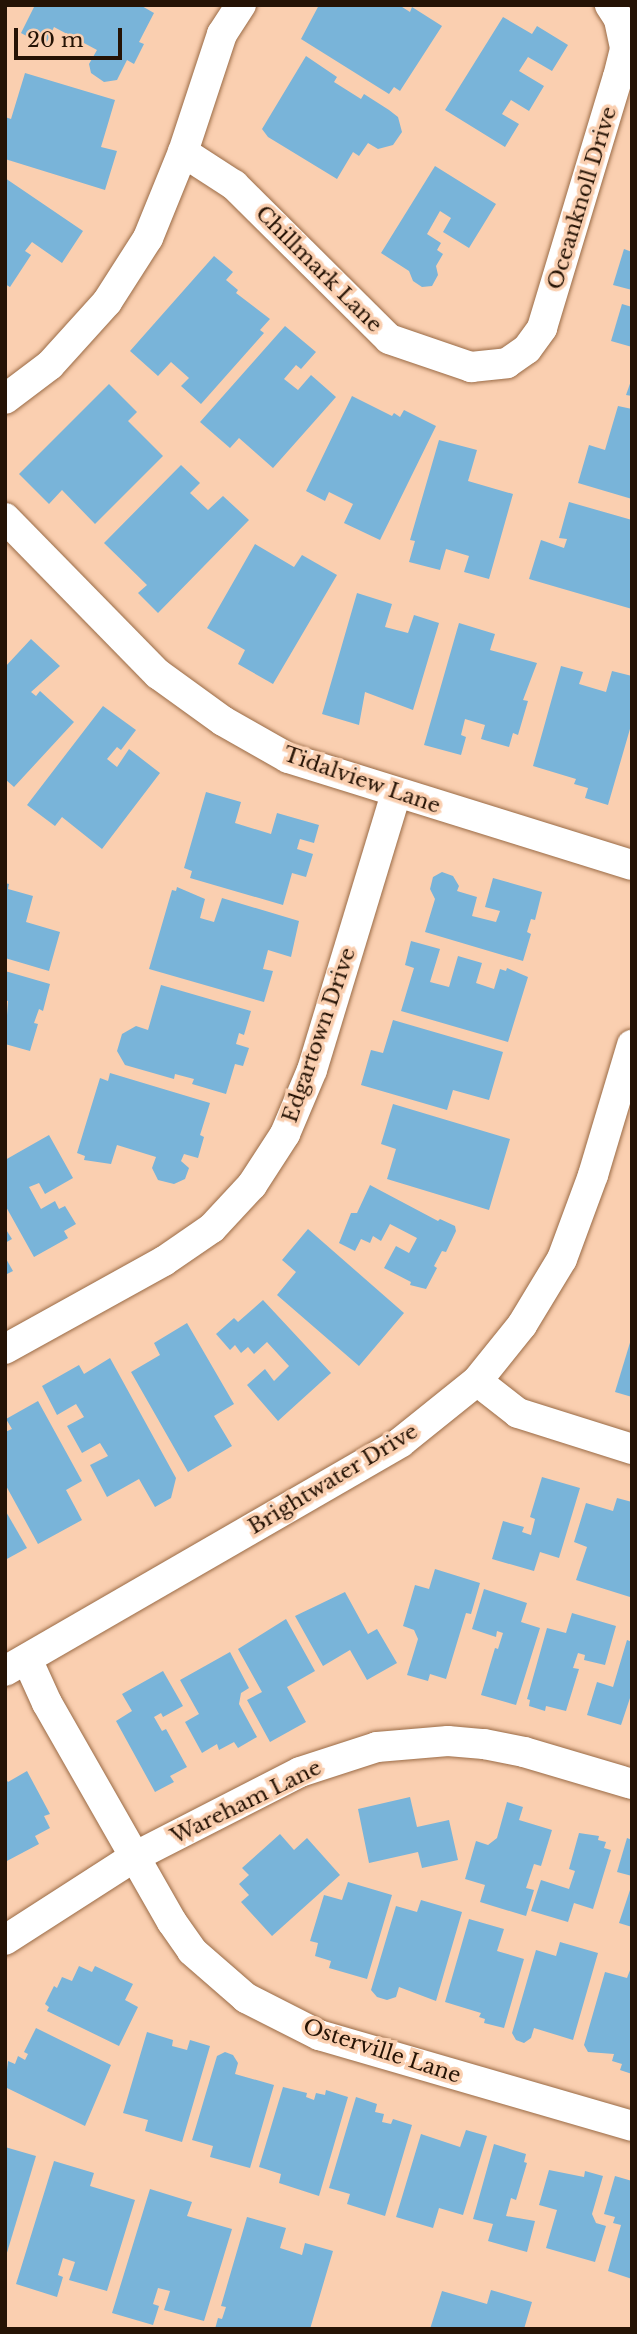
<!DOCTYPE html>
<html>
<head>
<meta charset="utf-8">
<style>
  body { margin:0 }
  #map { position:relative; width:637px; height:2334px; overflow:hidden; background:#facfb0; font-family:"Libre Baskerville",serif }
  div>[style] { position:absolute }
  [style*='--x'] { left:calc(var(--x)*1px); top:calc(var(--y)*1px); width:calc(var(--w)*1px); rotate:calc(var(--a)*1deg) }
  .building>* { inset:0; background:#79b4d9 }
  .roads { filter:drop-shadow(0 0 2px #9a6b46) drop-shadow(0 0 2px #9a6b46) }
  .minor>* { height:30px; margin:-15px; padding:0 15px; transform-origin:15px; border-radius:15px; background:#fff }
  span { translate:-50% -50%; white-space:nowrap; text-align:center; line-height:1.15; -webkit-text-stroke:7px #facfb0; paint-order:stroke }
  .street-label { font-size:21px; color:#251305 }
  .frame { position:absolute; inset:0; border:7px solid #251305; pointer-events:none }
  .scale { position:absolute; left:14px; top:28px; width:108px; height:32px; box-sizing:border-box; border:4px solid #251305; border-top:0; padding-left:9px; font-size:21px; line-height:24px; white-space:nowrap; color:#251305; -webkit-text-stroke:5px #facfb0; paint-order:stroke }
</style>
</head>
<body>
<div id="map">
  <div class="building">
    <div style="clip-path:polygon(35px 5px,140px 5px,154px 13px,139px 42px,144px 44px,134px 64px,127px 60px,117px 80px,104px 82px,91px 73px,89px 64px,97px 50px,54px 27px,45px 46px,21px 33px)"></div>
    <div style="clip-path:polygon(319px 5px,399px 5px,410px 12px,412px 7px,442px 26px,400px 91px,394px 87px,389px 94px,301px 39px)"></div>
    <div style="clip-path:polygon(503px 17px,532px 34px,537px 26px,568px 45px,552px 71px,528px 57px,519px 71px,544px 86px,529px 111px,511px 100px,502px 114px,519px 124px,505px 147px,445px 110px)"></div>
    <div style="clip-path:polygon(306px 56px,337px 77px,334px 82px,361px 99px,364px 94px,389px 110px,398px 117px,402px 132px,393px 145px,378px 149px,368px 143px,359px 156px,353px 152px,337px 179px,268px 137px,262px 129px)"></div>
    <div style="clip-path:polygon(25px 73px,115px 100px,101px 147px,117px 151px,105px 190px,5px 159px,5px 117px,11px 119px)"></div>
    <div style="clip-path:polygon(435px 166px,496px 204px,469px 248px,443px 232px,451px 218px,440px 211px,427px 234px,441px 243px,437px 250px,443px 254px,436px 266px,438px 275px,432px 286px,422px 287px,413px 281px,409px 271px,381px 253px)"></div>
    <div style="clip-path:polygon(5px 178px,83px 231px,62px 263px,32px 242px,25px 251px,31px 255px,10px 287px,5px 284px)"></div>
    <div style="clip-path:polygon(624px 249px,632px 252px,632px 290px,613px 285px)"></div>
    <div style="clip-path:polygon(214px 256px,233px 272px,226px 280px,238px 290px,236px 293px,270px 319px,260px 330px,264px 333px,201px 404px,181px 386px,189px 378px,171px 362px,158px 376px,130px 351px)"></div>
    <div style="clip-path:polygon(622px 304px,632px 307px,632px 347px,611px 341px)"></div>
    <div style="clip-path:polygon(285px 326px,316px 352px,301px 369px,296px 365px,284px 379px,298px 390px,311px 375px,336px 397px,273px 468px,239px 438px,230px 448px,200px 422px)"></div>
    <div style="clip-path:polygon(632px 378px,632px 396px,626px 395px)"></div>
    <div style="clip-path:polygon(109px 384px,137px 412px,128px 421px,163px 456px,95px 524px,62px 490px,49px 504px,19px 474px)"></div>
    <div style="clip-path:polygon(352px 396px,392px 416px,394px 413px,400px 417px,404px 410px,436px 426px,380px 540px,344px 523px,353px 504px,329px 492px,325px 501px,306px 491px)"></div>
    <div style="clip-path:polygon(618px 406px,632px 409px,632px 499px,578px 483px,589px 445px,605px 450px)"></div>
    <div style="clip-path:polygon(439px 440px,477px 450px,468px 481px,513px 494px,489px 579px,464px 572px,469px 556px,446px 549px,440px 570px,409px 562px,415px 541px,410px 540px)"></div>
    <div style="clip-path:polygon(181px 465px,200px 483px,190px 493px,208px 510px,223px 496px,249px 520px,158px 613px,138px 593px,147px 585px,104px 543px)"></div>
    <div style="clip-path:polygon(569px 502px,632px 520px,632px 609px,529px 579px,541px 540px,564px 548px,567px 539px,559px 538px)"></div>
    <div style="clip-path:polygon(255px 544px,294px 567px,302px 555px,337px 575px,273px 684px,238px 664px,245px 650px,207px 628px)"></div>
    <div style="clip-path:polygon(357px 593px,392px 604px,385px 627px,408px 633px,414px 615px,439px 623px,413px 710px,365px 692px,359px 725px,322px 714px)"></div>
    <div style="clip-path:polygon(459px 623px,495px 634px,490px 650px,537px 663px,523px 700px,528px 701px,518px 735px,513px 733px,509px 747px,481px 739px,485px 725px,465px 719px,461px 735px,466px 737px,461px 755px,424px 745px)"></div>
    <div style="clip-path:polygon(31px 639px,60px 666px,31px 692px,36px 696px,40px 691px,74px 722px,14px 787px,5px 779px,5px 667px)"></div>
    <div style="clip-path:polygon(561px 666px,583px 672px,579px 684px,606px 692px,612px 671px,632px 676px,632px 722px,608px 805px,585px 798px,588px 788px,574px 784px,576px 779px,533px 766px)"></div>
    <div style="clip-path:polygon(103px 706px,136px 730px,121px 750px,117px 747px,107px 759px,117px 767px,129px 749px,160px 773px,102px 849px,62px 817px,55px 826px,27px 805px)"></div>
    <div style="clip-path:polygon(206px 792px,241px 802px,235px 823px,271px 834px,277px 813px,319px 825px,314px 843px,300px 839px,297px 849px,313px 854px,306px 877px,292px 873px,283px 905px,190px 878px,192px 871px,184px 868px)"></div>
    <div style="clip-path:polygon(442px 872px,453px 876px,459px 886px,457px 891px,477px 897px,472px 916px,496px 922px,500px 911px,485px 907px,493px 878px,542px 892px,535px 920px,531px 919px,527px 932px,531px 934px,523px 961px,425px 932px,435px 899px,430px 889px,433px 877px)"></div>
    <div style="clip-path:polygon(5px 883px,9px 884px,8px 889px,33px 896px,26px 922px,60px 932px,49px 971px,5px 958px)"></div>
    <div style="clip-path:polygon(177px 887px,205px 899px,200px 918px,214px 922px,222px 898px,299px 921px,291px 957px,268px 950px,263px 969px,273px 971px,264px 1002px,149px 969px,172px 890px,176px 891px)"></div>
    <div style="clip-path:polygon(411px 941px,440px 949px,430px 982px,449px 987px,458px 956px,482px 963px,476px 983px,494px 989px,500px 969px,506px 971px,507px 968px,528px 977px,508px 1042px,401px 1011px,414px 968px,405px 965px)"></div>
    <div style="clip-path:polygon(5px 971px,50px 984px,43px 1011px,39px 1009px,34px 1023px,38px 1024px,30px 1051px,5px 1044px,8px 1001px,5px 1000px)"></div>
    <div style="clip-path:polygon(161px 985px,251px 1011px,244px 1035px,239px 1033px,236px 1044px,249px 1048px,243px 1066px,235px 1064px,226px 1094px,192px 1084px,194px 1079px,175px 1074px,174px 1079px,125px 1065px,117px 1051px,122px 1034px,136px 1026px,148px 1030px)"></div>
    <div style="clip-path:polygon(393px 1020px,503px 1052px,489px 1100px,453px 1090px,447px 1110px,361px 1085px,371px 1050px,383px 1053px)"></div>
    <div style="clip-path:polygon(110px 1073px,210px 1103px,200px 1135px,204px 1137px,198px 1158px,184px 1154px,181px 1161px,189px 1168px,185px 1179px,174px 1184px,158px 1180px,152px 1168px,156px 1157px,117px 1145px,111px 1164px,84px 1160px,85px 1156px,77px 1153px,100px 1078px,108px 1081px)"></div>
    <div style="clip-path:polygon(393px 1104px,510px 1139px,489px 1210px,387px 1179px,396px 1149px,381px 1144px)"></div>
    <div style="clip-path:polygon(49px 1135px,73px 1178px,45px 1194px,39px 1183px,29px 1187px,41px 1209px,55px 1201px,59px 1209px,65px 1206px,76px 1224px,64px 1231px,68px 1238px,34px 1257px,5px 1205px,5px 1160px)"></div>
    <div style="clip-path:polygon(370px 1185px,438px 1221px,440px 1219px,455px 1226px,456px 1231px,446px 1252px,442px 1251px,434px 1266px,437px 1268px,426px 1289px,410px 1285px,411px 1282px,384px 1268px,396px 1246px,409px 1253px,417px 1238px,390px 1224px,381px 1241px,373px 1236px,370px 1243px,361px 1239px,355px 1251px,339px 1243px,351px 1213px,357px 1213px)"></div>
    <div style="clip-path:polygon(5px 1228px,12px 1239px,5px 1243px)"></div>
    <div style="clip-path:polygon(308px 1229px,404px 1313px,359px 1366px,277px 1295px,296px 1272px,282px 1260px)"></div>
    <div style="clip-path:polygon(5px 1257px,13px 1271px,5px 1275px)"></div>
    <div style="clip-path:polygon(263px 1300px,331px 1373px,278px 1421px,247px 1385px,265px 1369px,274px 1381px,289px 1366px,267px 1342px,254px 1354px,248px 1347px,241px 1353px,235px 1345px,230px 1350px,216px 1334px,234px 1318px,238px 1322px)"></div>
    <div style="clip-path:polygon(187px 1323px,234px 1404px,214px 1416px,232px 1446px,188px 1472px,131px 1372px,160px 1355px,154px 1343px)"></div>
    <div style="clip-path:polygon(632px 1336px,632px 1397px,615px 1392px)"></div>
    <div style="clip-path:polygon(110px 1358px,176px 1478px,171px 1498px,155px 1507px,139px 1479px,107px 1497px,90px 1465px,108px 1456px,100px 1443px,82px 1453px,67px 1426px,84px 1417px,76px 1404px,57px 1415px,42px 1386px,79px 1365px,84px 1374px)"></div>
    <div style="clip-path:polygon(38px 1401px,82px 1481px,66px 1490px,82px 1520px,38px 1544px,5px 1484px,5px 1432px,12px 1429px,6px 1419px)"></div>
    <div style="clip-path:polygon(542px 1477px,580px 1488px,559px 1558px,540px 1552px,534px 1571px,492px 1559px,503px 1521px,524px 1527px,522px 1532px,531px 1535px,535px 1519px,530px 1517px)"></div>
    <div style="clip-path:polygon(617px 1498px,632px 1502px,630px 1597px,576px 1580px,587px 1547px,574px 1542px,586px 1503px,613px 1511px)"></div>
    <div style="clip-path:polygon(5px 1510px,27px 1548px,5px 1560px)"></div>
    <div style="clip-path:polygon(435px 1569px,480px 1583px,471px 1614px,466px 1613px,446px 1679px,430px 1674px,428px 1681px,407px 1675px,418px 1639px,414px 1630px,403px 1626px,415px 1585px,429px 1589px)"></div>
    <div style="clip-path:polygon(484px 1589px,527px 1603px,521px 1622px,540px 1628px,516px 1705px,481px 1695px,495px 1648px,498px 1649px,503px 1633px,497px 1631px,496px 1637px,472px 1629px)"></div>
    <div style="clip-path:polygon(345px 1592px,368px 1634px,377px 1629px,397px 1663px,367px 1680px,350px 1650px,323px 1666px,295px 1616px)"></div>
    <div style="clip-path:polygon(572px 1613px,616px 1626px,605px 1665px,584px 1660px,585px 1655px,578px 1653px,573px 1668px,579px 1669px,566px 1711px,546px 1706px,545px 1711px,529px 1706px,530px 1700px,527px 1699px,547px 1628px,566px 1633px)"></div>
    <div style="clip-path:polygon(286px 1619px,315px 1671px,287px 1687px,306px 1722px,270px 1742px,247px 1700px,262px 1692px,238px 1649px)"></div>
    <div style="clip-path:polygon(627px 1640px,632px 1642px,632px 1692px,621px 1725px,587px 1715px,597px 1682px,613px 1687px)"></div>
    <div style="clip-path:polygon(230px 1652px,249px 1688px,241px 1693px,239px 1704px,257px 1737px,238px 1748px,234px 1742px,219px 1750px,217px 1744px,202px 1753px,185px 1722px,199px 1714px,180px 1680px)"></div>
    <div style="clip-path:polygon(163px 1671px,183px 1706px,163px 1717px,161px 1713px,154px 1717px,162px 1731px,166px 1729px,187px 1767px,170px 1776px,174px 1782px,155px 1792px,116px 1721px,132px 1711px,122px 1694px)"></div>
    <div style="clip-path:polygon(27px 1771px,50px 1814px,44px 1816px,50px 1828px,35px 1836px,39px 1844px,5px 1862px,5px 1777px,8px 1782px)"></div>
    <div style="clip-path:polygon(410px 1797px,417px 1827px,449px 1820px,458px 1860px,422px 1868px,418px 1852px,369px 1863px,358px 1809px)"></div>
    <div style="clip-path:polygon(507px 1802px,523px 1807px,519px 1820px,552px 1830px,541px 1866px,534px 1864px,526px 1888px,534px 1890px,526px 1916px,480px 1902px,485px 1885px,465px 1879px,476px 1841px,488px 1845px,497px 1838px)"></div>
    <div style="clip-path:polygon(579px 1833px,599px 1836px,598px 1840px,606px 1842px,604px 1848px,611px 1850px,593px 1909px,574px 1903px,568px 1922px,531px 1911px,541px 1880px,569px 1889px,575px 1871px,569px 1869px)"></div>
    <div style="clip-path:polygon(280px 1834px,294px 1850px,307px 1838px,340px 1875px,272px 1936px,241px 1902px,249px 1895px,239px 1884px,249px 1875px,242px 1868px)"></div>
    <div style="clip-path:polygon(627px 1838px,632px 1840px,632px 1876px,617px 1872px)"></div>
    <div style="clip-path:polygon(348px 1882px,392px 1895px,367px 1979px,329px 1968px,331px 1961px,315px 1956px,318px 1943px,310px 1941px,324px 1895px,342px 1900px)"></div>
    <div style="clip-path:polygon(632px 1884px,632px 1927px,619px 1923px)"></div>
    <div style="clip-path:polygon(421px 1900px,462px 1912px,436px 2001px,399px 1987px,396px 1997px,387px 2000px,377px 1997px,371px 1990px,396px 1906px,417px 1912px)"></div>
    <div style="clip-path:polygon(469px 1919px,504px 1929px,497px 1951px,524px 1959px,504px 2028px,484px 2023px,485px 2019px,479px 2017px,481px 2013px,445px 2002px)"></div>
    <div style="clip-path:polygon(560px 1942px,598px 1953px,573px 2040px,534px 2028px,531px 2038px,524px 2043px,516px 2040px,512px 2033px,536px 1950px,556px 1956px)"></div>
    <div style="clip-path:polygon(632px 1965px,632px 2074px,620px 2070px,622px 2064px,612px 2061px,614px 2054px,588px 2052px,584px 2045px,605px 1972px,627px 1978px)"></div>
    <div style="clip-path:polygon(79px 1966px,92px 1972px,95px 1966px,133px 1984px,125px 2000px,138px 2007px,119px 2046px,47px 2011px,49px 2007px,45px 2004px,54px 1986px,57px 1988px,62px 1977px,72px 1981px)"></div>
    <div style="clip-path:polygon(36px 2028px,111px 2065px,85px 2126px,5px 2087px,8px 2061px,15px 2064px,18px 2056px,25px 2060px,28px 2054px,24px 2052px)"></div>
    <div style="clip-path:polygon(147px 2032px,173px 2040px,172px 2046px,187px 2050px,190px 2040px,210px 2046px,182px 2142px,145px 2131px,148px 2120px,123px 2113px)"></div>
    <div style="clip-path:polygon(225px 2052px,233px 2055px,238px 2063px,235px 2074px,274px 2085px,250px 2168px,210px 2157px,213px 2146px,192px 2140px,217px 2056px)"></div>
    <div style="clip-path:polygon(283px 2087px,307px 2093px,306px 2097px,314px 2100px,316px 2093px,325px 2095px,326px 2090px,348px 2097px,319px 2196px,279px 2183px,281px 2174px,259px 2167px)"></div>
    <div style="clip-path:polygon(356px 2097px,377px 2104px,375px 2112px,384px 2114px,382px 2122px,391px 2124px,393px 2119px,412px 2125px,385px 2216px,347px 2204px,350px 2194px,329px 2188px)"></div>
    <div style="clip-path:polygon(466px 2130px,487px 2136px,463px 2215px,439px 2208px,433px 2228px,396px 2217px,421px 2134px,460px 2147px)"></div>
    <div style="clip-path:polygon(494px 2144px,526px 2154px,524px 2162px,527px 2163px,516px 2200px,511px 2198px,506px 2216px,535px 2221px,527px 2252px,488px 2241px,493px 2224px,473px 2219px)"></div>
    <div style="clip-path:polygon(5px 2147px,36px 2156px,6px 2256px,5px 2256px)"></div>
    <div style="clip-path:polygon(54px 2161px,94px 2173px,90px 2186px,135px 2200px,107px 2291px,69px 2280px,75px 2262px,63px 2258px,58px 2275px,63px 2277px,57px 2297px,16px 2284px)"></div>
    <div style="clip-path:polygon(549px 2170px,584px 2177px,585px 2171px,603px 2176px,592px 2214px,596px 2223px,606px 2226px,595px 2262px,546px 2248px,557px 2210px,539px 2205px)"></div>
    <div style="clip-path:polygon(615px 2176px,632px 2181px,632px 2279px,608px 2271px,621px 2225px,613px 2223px,615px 2217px,604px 2214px)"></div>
    <div style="clip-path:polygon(150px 2189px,192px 2202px,187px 2216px,232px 2229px,204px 2321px,164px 2310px,170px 2291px,158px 2288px,153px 2304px,159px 2306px,153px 2325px,112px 2313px)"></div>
    <div style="clip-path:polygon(247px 2217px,286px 2228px,280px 2248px,302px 2255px,305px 2243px,333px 2251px,310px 2329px,215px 2329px,218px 2318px,222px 2319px,226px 2307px,221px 2306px)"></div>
    <div style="clip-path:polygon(491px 2290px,532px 2302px,524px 2329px,430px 2329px,442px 2291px,487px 2304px)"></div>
  </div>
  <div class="roads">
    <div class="minor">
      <div style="--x:183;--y:152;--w:61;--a:32.9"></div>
      <div style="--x:234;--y:185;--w:218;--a:44.8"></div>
      <div style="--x:389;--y:339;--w:87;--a:18.9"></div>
      <div style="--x:471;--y:367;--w:36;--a:-6"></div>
      <div style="--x:507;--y:363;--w:24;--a:-35"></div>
      <div style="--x:527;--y:349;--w:26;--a:-54"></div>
      <div style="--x:542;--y:328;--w:262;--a:-73.2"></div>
      <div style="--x:618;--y:77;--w:30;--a:-76"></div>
      <div style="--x:625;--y:48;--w:30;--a:-102"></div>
      <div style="--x:619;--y:19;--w:17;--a:-123"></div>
      <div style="--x:5;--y:399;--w:56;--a:-37.1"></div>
      <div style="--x:50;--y:365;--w:85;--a:-47.9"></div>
      <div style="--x:107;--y:302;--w:76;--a:-57.4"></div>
      <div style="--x:148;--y:238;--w:93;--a:-67.9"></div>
      <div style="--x:183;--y:152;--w:124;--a:-71.7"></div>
      <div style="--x:222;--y:34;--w:35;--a:-57"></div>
      <div style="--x:5;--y:518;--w:219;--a:45.6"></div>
      <div style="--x:158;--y:674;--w:80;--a:35.9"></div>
      <div style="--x:223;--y:721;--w:75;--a:29.6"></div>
      <div style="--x:288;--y:758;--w:360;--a:17.3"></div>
      <div style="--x:5;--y:1349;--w:182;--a:-29"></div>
      <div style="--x:164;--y:1261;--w:58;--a:-34.5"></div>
      <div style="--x:212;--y:1228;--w:59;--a:-47.1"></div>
      <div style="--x:252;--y:1185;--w:61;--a:-57.1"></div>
      <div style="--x:285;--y:1134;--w:69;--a:-67.1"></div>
      <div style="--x:312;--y:1070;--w:289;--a:-73.1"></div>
      <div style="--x:477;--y:1381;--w:52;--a:38"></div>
      <div style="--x:518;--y:1413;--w:120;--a:17.5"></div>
      <div style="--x:27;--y:1659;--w:48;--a:65.6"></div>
      <div style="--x:47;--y:1703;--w:252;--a:60.3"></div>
      <div style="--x:172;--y:1922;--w:35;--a:55"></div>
      <div style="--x:192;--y:1951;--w:72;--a:41"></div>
      <div style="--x:246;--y:1998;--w:82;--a:26.9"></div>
      <div style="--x:319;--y:2035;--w:326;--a:16.2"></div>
      <div style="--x:5;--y:1671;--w:457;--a:-30"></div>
      <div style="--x:401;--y:1442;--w:97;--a:-38.8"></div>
      <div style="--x:477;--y:1381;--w:72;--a:-51.2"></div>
      <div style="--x:522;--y:1325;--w:77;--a:-58.8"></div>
      <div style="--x:562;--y:1259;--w:90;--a:-69.7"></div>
      <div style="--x:593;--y:1175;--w:136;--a:-73.3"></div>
      <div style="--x:5;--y:1940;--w:156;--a:-32.7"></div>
      <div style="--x:136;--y:1856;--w:184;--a:-27.1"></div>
      <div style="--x:300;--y:1772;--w:81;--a:-18"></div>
      <div style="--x:377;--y:1747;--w:71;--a:-4.8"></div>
      <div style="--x:448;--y:1741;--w:36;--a:5"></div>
      <div style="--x:484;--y:1744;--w:41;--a:11.3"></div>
      <div style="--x:524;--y:1752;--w:113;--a:16.5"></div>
    </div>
  </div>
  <div class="street-label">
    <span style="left:582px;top:198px;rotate:-73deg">Oceanknoll Drive</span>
    <span style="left:319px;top:269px;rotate:45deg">Chillmark Lane</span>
    <span style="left:362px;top:780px;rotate:19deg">Tidalview Lane</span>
    <span style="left:319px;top:1035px;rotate:-71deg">Edgartown Drive</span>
    <span style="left:333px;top:1479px;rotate:-31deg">Brightwater Drive</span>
    <span style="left:246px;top:1802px;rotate:-26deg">Wareham Lane</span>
    <span style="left:382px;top:2051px;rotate:18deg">Osterville Lane</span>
  </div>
  <div class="frame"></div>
  <div class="scale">20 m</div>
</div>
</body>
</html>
